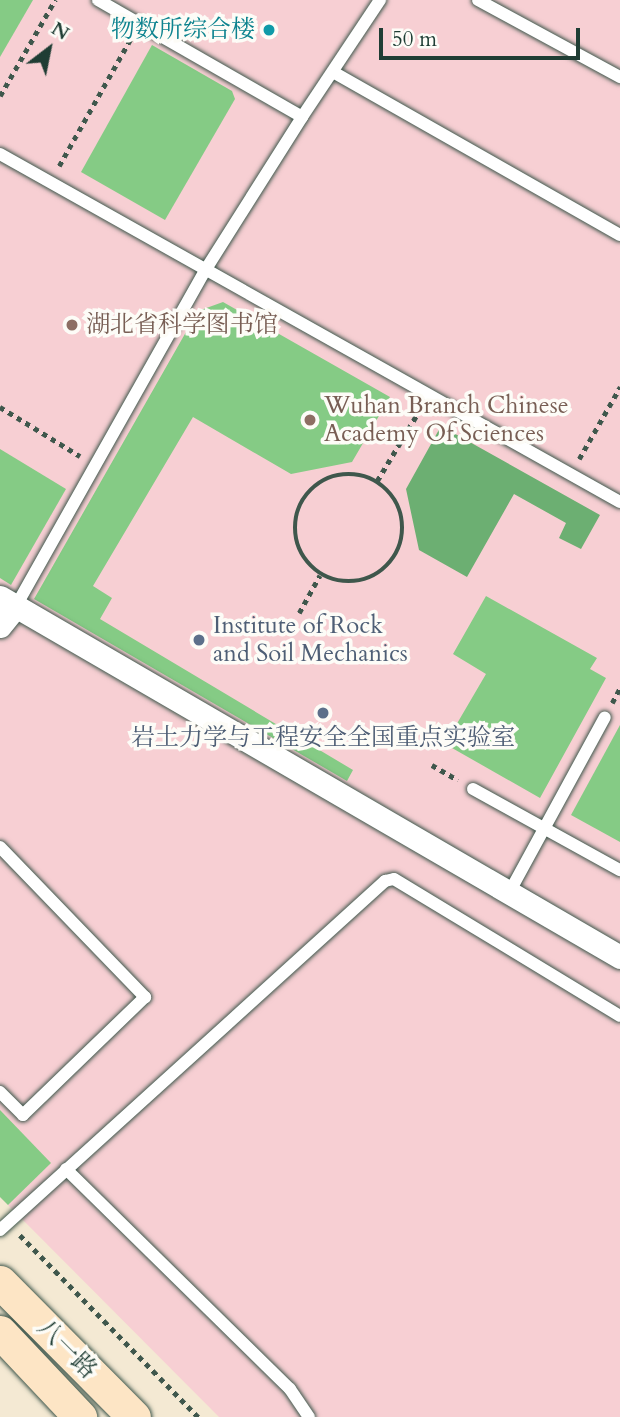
<!DOCTYPE html>
<html>
<head>
<meta charset="utf-8">
<style>
  body { margin:0 }
  #map { position:relative; width:620px; height:1417px; overflow:hidden; background:#f4e9d3; font-family:Cardo,"Noto Serif SC",serif }
  div>[style] { position:absolute }
  [style*='--x'] { left:calc(var(--x)*1px); top:calc(var(--y)*1px); width:calc(var(--w)*1px); rotate:calc(var(--a)*1deg) }
  .built>* { inset:0; background:#f7cfd3 }
  .green>* { inset:0; background:#85cb85 }
  .forest>* { inset:0; background:#6caf72 }
  .path>* { height:4.5px; margin-top:-2.25px; transform-origin:0; background:repeating-linear-gradient(90deg,#3f574c 0 5px,transparent 0 10px) }
  .path>.ring { margin:-2.25px; padding:0; box-sizing:content-box; background:none; border:4.5px solid #3f574c; border-radius:50% }
  .roads { filter:drop-shadow(0 0 2px #3f574c) drop-shadow(0 0 2px #3f574c) }
  .service>* { height:12px; margin:-6px; padding:0 6px; transform-origin:6px; border-radius:6px; background:#fff }
  .minor>* { height:23px; margin:-11.5px; padding:0 11.5px; transform-origin:11.5px; border-radius:11.5px; background:#fff }
  .secondary>* { height:33px; margin:-16.5px; padding:0 16.5px; transform-origin:16.5px; border-radius:16.5px; background:#fde5c5 }
  .dots>* { width:19px; height:19px; translate:-50% -50%; box-sizing:border-box; border:4px solid #fdfcf7; border-radius:50% }
  span { translate:-50% -50%; white-space:nowrap; text-align:center; line-height:1.15; -webkit-text-stroke:7px #fdfcf7; paint-order:stroke }
  .culture-label { font-size:24px; color:#0d838f }
  .right { translate:-100% -50%; text-align:right }
  .education-label { font-size:24px; color:#785e54 }
  .left { translate:0 -50%; text-align:left }
  .service-label { font-size:24px; color:#4e5e75 }
  .street-label { font-size:24px; color:#1f3d34 }
  .north { position:absolute; left:14px; top:14px; width:70px; height:70px; -webkit-text-stroke:5px #fdfcf7; paint-order:stroke; rotate:32deg; font-size:19px; font-weight:700; line-height:28px; text-align:center; color:#1f3d34 }
  .north::after { content:''; display:block; margin:auto; width:24px; height:32px; background:#1f3d34; clip-path:polygon(50% 0,100% 100%,50% 72%,0 100%) }
  .scale { position:absolute; left:379px; top:28px; width:201px; height:32px; box-sizing:border-box; border:4px solid #1f3d34; border-top:0; padding-left:9px; font-size:21px; line-height:24px; white-space:nowrap; color:#1f3d34; -webkit-text-stroke:5px #fdfcf7; paint-order:stroke }
</style>
</head>
<body>
<div id="map">
  <div class="built">
    <div style="clip-path:polygon(0 0,620px 0,620px 1417px,219px 1417px,0 1197px)"></div>
  </div>
  <div class="green">
    <div style="clip-path:polygon(0 0,33px 0,0 57px)"></div>
    <div style="clip-path:polygon(152px 45px,232px 91px,235px 99px,165px 220px,81px 172px)"></div>
    <div style="clip-path:polygon(223px 302px,390px 397px,352px 462px,291px 474px,193px 417px,93px 586px,112px 598px,100px 619px,353px 770px,347px 781px,34px 599px,198px 311px)"></div>
    <div style="clip-path:polygon(0 449px,66px 489px,11px 585px,0 578px)"></div>
    <div style="clip-path:polygon(486px 596px,597px 658px,590px 669px,606px 678px,540px 798px,445px 744px,486px 674px,453px 654px)"></div>
    <div style="clip-path:polygon(620px 725px,620px 842px,571px 815px)"></div>
    <div style="clip-path:polygon(0 1110px,51px 1163px,8px 1205px,0 1197px)"></div>
  </div>
  <div class="forest">
    <div style="clip-path:polygon(441px 426px,600px 515px,581px 549px,559px 538px,566px 523px,514px 494px,467px 577px,419px 550px,406px 489px)"></div>
  </div>
  <div class="path">
    <div style="--x:0;--y:96;--w:111;--a:-60.2"></div>
    <div style="--x:59;--y:166;--w:145;--a:-60.6"></div>
    <div style="--x:0;--y:407;--w:94;--a:31.5"></div>
    <div style="--x:579;--y:459;--w:83;--a:-60.3"></div>
    <div class="ring" style="left:295px;top:474px;width:103.5px;height:103.5px"></div>
    <div style="--x:377;--y:481;--w:82;--a:-59"></div>
    <div style="--x:299;--y:613;--w:43;--a:-61.1"></div>
    <div style="--x:612;--y:703;--w:17;--a:-62"></div>
    <div style="--x:432;--y:765;--w:30;--a:30"></div>
    <div style="--x:20;--y:1235;--w:255;--a:45.6"></div>
  </div>
  <div class="roads">
    <div class="service">
      <div style="--x:98;--y:0;--w:235;--a:29.8"></div>
      <div style="--x:478;--y:0;--w:162;--a:28.5"></div>
      <div style="--x:333;--y:72;--w:330;--a:29.6"></div>
      <div style="--x:0;--y:154;--w:711;--a:29.31"></div>
      <div style="--x:16;--y:606;--w:387;--a:-60.6"></div>
      <div style="--x:206;--y:269;--w:180;--a:-57.7"></div>
      <div style="--x:302;--y:117;--w:141;--a:-56.3"></div>
      <div style="--x:473;--y:789;--w:168;--a:28.9"></div>
      <div style="--x:0;--y:847;--w:209;--a:46"></div>
      <div style="--x:145;--y:997;--w:170;--a:136"></div>
      <div style="--x:23;--y:1115;--w:33;--a:-135"></div>
      <div style="--x:509;--y:893;--w:200;--a:-61.4"></div>
      <div style="--x:66;--y:1169;--w:314;--a:44.5"></div>
      <div style="--x:290;--y:1389;--w:34;--a:56"></div>
      <div style="--x:0;--y:1230;--w:520;--a:-42.19"></div>
      <div style="--x:385;--y:881;--w:9;--a:-13"></div>
      <div style="--x:394;--y:879;--w:264;--a:31.2"></div>
    </div>
    <div class="minor">
      <div style="--x:0;--y:597;--w:717;--a:30.14"></div>
      <div style="--x:0;--y:626;--w:26;--a:-51"></div>
    </div>
    <div class="secondary">
      <div style="--x:0;--y:1282;--w:190;--a:45.2"></div>
      <div style="--x:0;--y:1332;--w:117;--a:46.7"></div>
    </div>
  </div>
  <div class="dots">
    <div style="left:269px;top:30px;background:#0f9aa8"></div>
    <div style="left:72px;top:325px;background:#8d6e63"></div>
    <div style="left:310px;top:420px;background:#8d6e63"></div>
    <div style="left:199px;top:640px;background:#5c6f8a"></div>
    <div style="left:323px;top:713px;background:#5c6f8a"></div>
  </div>
  <div class="culture-label">
    <span class="right" style="left:255px;top:30px">物数所综合楼</span>
  </div>
  <div class="education-label">
    <span class="left" style="left:86px;top:325px">湖北省科学图书馆</span>
    <span class="left" style="left:324px;top:420px">Wuhan Branch Chinese<br>Academy Of Sciences</span>
  </div>
  <div class="service-label">
    <span class="left" style="left:213px;top:640px">Institute of Rock<br>and Soil Mechanics</span>
    <span style="left:323px;top:738px">岩土力学与工程安全全国重点实验室</span>
  </div>
  <div class="street-label">
    <span style="left:67px;top:1349px;rotate:45deg">八一路</span>
  </div>
  <div class="north">N</div>
  <div class="scale">50 m</div>
</div>
</body>
</html>
